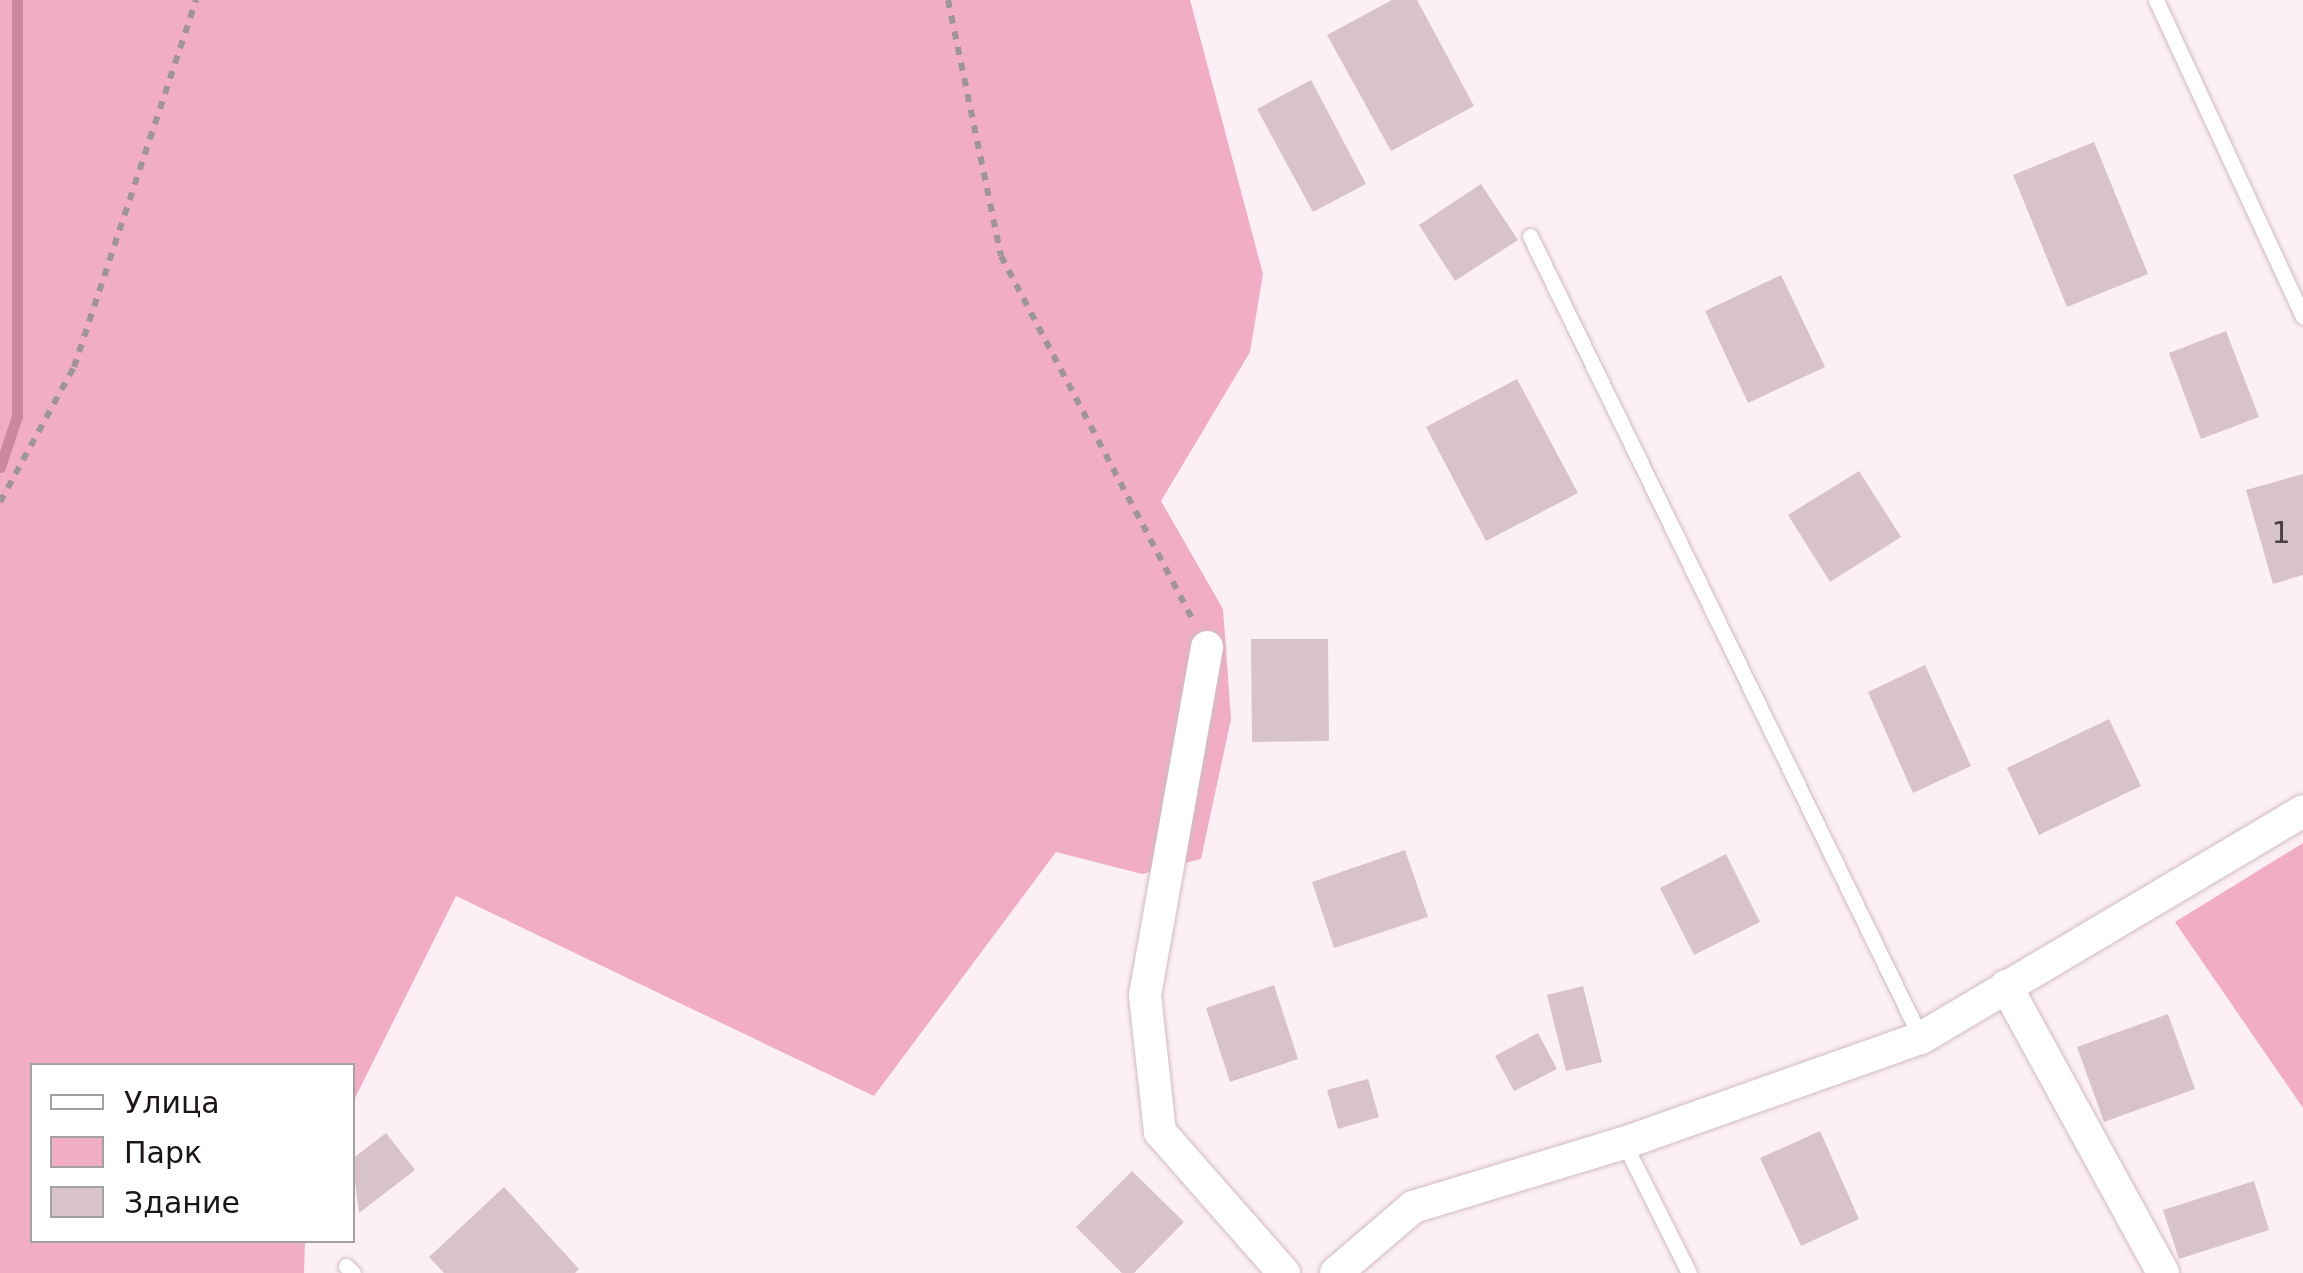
<!DOCTYPE html>
<html>
<head>
<meta charset="utf-8">
<style>
  body { margin:0 }
  #map { position:relative; width:2303px; height:1273px; overflow:hidden; background:#fdf0f4; font-family:"DejaVu Sans",sans-serif }
  div>[style] { position:absolute }
  [style*='--x'] { left:calc(var(--x)*1px); top:calc(var(--y)*1px); width:calc(var(--w)*1px); rotate:calc(var(--a)*1deg) }
  .green>* { inset:0; background:#f0adc5 }
  .stream>* { height:11px; margin:-5.5px; padding:0 5.5px; transform-origin:5.5px; border-radius:5.5px; background:#ca88a0 }
  .building>* { inset:0; background:#d8c3ca }
  .path>* { height:6px; margin-top:-3px; transform-origin:0; background:repeating-linear-gradient(90deg,#9f9598 0 8px,transparent 0 16px) }
  .roads { filter:drop-shadow(0 0 2px #d0bcc2) drop-shadow(0 0 2px #d0bcc2) }
  .service>* { height:15px; margin:-7.5px; padding:0 7.5px; transform-origin:7.5px; border-radius:7.5px; background:#fff }
  .minor>* { height:32px; margin:-16px; padding:0 16px; transform-origin:16px; border-radius:16px; background:#fff }
  span { translate:-50% -50%; white-space:nowrap; text-align:center; line-height:1.15; -webkit-text-stroke:9px #fff; paint-order:stroke }
  .number-label { font-size:30px; color:#4b4044 }
  .number-label span { -webkit-text-stroke-width:0 }
  .legend { position:absolute; left:30px; top:1063px; width:325px; height:180px; box-sizing:border-box; background:#fff; border:2px solid #a4a1a2; margin:0; padding:12px 18px; list-style:none; font-size:30px; color:#1c1517 }
  .legend li { display:flex; align-items:center; gap:20px; height:50px }
  .legend b { width:50px; border:2px solid #a4a1a2 }
</style>
</head>
<body>
<div id="map">
  <div class="green">
    <div style="clip-path:polygon(0 0,1190px 0,1263px 274px,1250px 352px,1161px 501px,1223px 609px,1231px 719px,1201px 859px,1142px 874px,1056px 852px,874px 1096px,456px 896px,353px 1102px,352px 1066px,32px 1066px,32px 1240px,305px 1241px,304px 1273px,0 1273px)"></div>
    <div style="clip-path:polygon(2303px 843px,2303px 1108px,2175px 922px)"></div>
  </div>
  <div class="stream">
    <div style="--x:0;--y:467;--w:54;--a:-71.6"></div>
    <div style="--x:17;--y:416;--w:416;--a:-90"></div>
  </div>
  <div class="building">
    <div style="clip-path:polygon(1392px 0,1417px 0,1474px 106px,1391px 151px,1327px 35px)"></div>
    <div style="clip-path:polygon(1311px 80px,1366px 184px,1313px 212px,1257px 109px)"></div>
    <div style="clip-path:polygon(2094px 142px,2148px 274px,2067px 307px,2013px 175px)"></div>
    <div style="clip-path:polygon(1481px 184px,1518px 240px,1455px 281px,1419px 225px)"></div>
    <div style="clip-path:polygon(1781px 275px,1825px 367px,1748px 403px,1705px 311px)"></div>
    <div style="clip-path:polygon(2226px 331px,2259px 417px,2201px 439px,2169px 353px)"></div>
    <div style="clip-path:polygon(1517px 379px,1578px 493px,1486px 541px,1426px 427px)"></div>
    <div style="clip-path:polygon(1859px 471px,1901px 537px,1830px 582px,1788px 515px)"></div>
    <div style="clip-path:polygon(2303px 474px,2303px 575px,2273px 584px,2246px 490px)"></div>
    <div style="clip-path:polygon(1251px 639px,1328px 639px,1329px 741px,1252px 742px)"></div>
    <div style="clip-path:polygon(1925px 665px,1971px 766px,1913px 793px,1868px 692px)"></div>
    <div style="clip-path:polygon(2109px 719px,2141px 786px,2039px 835px,2007px 768px)"></div>
    <div style="clip-path:polygon(1405px 850px,1428px 917px,1334px 948px,1312px 882px)"></div>
    <div style="clip-path:polygon(1726px 854px,1760px 922px,1694px 955px,1660px 888px)"></div>
    <div style="clip-path:polygon(1274px 985px,1298px 1059px,1230px 1082px,1206px 1008px)"></div>
    <div style="clip-path:polygon(1583px 986px,1602px 1062px,1566px 1071px,1547px 995px)"></div>
    <div style="clip-path:polygon(2168px 1014px,2195px 1089px,2104px 1122px,2077px 1047px)"></div>
    <div style="clip-path:polygon(1538px 1033px,1557px 1069px,1514px 1091px,1495px 1056px)"></div>
    <div style="clip-path:polygon(1368px 1079px,1379px 1117px,1338px 1129px,1327px 1090px)"></div>
    <div style="clip-path:polygon(1820px 1131px,1859px 1219px,1801px 1246px,1760px 1158px)"></div>
    <div style="clip-path:polygon(386px 1133px,415px 1170px,359px 1213px,352px 1159px)"></div>
    <div style="clip-path:polygon(1132px 1171px,1184px 1222px,1134px 1273px,1122px 1273px,1076px 1227px)"></div>
    <div style="clip-path:polygon(2254px 1181px,2269px 1230px,2179px 1259px,2163px 1210px)"></div>
    <div style="clip-path:polygon(504px 1187px,579px 1269px,575px 1273px,444px 1273px,429px 1257px)"></div>
  </div>
  <div class="path">
    <div style="--x:948;--y:0;--w:261;--a:78.3"></div>
    <div style="--x:1001;--y:256;--w:410;--a:62.2"></div>
    <div style="--x:0;--y:502;--w:154;--a:-61.3"></div>
    <div style="--x:74;--y:367;--w:387;--a:-71.6"></div>
  </div>
  <div class="roads">
    <div class="service">
      <div style="--x:2156;--y:0;--w:349;--a:65.1"></div>
      <div style="--x:1530;--y:236;--w:892;--a:64.01"></div>
      <div style="--x:1624;--y:1143;--w:145;--a:63.4"></div>
      <div style="--x:346;--y:1266;--w:10;--a:45"></div>
    </div>
    <div class="minor">
      <div style="--x:1207;--y:647;--w:354;--a:100.1"></div>
      <div style="--x:1145;--y:996;--w:137;--a:83.7"></div>
      <div style="--x:1160;--y:1132;--w:188;--a:48.7"></div>
      <div style="--x:2006;--y:986;--w:327;--a:61.3"></div>
      <div style="--x:1336;--y:1273;--w:101;--a:-40.6"></div>
      <div style="--x:1413;--y:1207;--w:220;--a:-16.9"></div>
      <div style="--x:1624;--y:1143;--w:315;--a:-19.5"></div>
      <div style="--x:1921;--y:1038;--w:444;--a:-30.7"></div>
    </div>
  </div>
  <div class="number-label">
    <span style="left:2281px;top:533px">1</span>
  </div>
  <ul class="legend">
  <li><b style="height:12px;background:#fff"></b>Улица</li>
  <li><b style="height:28px;background:#f0adc5"></b>Парк</li>
  <li><b style="height:28px;background:#d8c3ca"></b>Здание</li>
  </ul>
</div>
</body>
</html>
